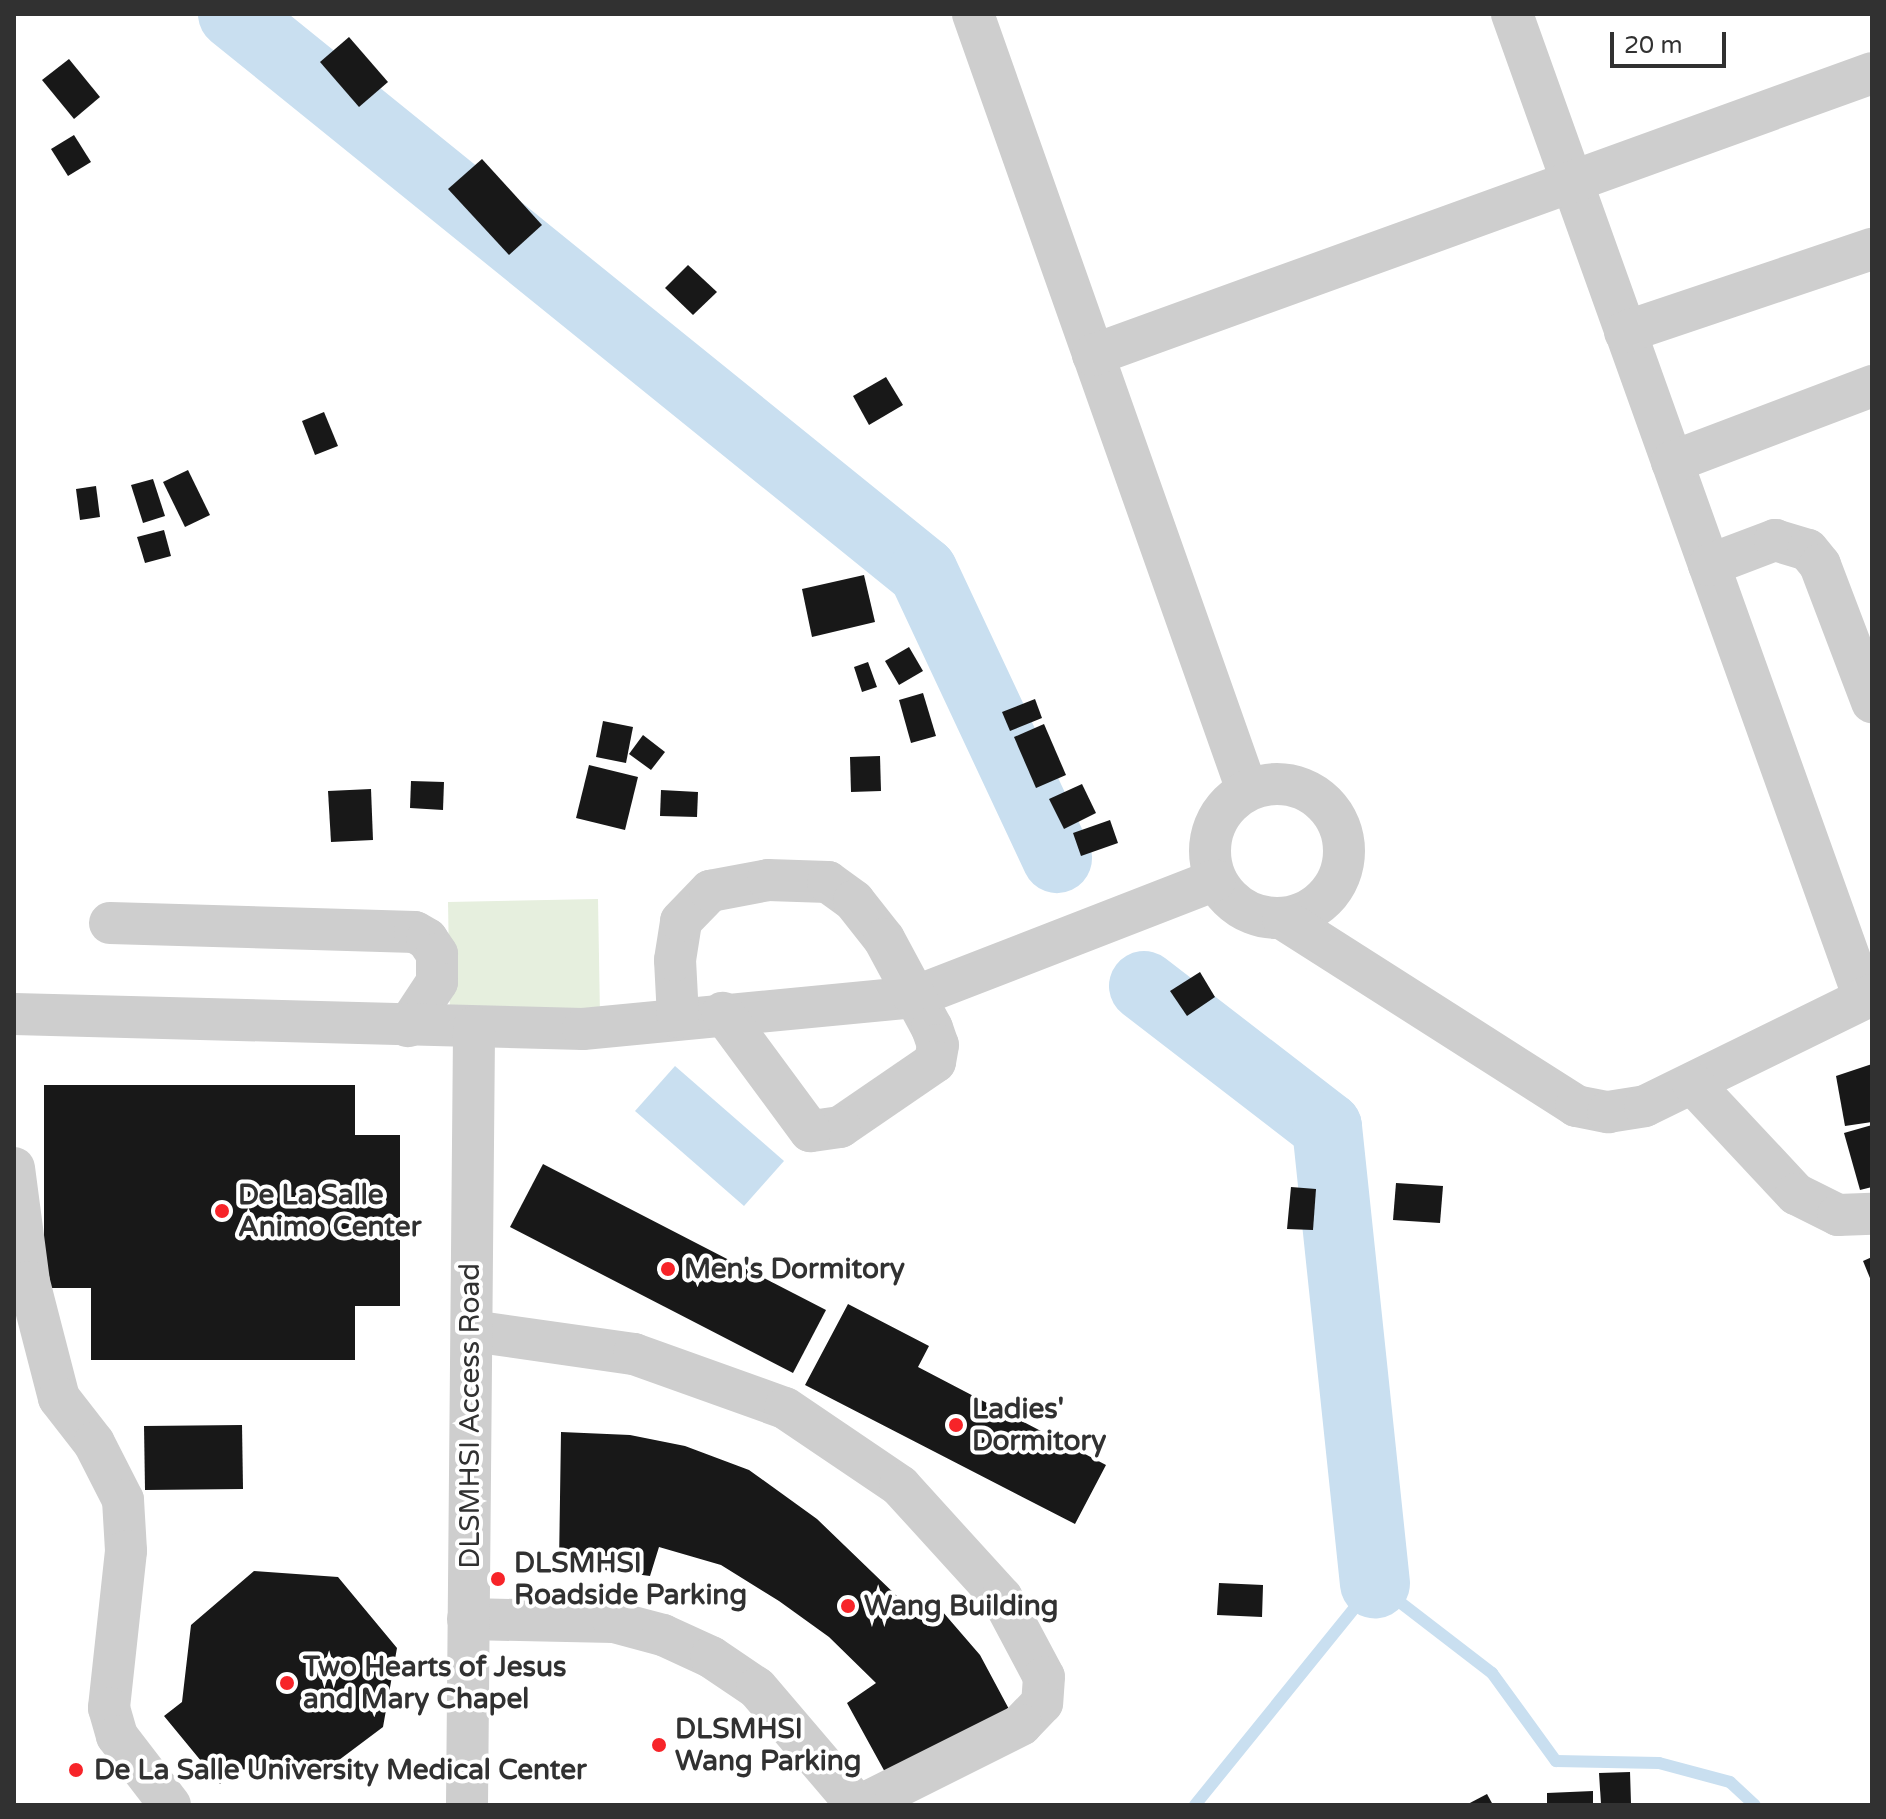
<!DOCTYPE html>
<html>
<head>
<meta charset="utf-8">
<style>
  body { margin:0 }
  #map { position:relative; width:1886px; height:1819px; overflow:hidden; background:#fff; font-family:"Varela Round",sans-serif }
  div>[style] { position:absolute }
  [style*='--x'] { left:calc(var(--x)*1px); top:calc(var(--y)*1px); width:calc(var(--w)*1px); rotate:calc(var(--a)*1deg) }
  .green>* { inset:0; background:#e6efde }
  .water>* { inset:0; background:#c9dff0 }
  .stream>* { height:12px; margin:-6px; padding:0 6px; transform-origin:6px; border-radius:6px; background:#c9dff0 }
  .river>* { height:70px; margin:-35px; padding:0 35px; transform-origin:35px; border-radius:35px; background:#c9dff0 }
  .building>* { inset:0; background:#181818 }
  .minor>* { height:42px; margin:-21px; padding:0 21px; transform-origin:21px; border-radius:21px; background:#cecece }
  .minor>.ring { margin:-21px; padding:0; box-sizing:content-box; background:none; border:42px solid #cecece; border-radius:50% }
  .dots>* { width:22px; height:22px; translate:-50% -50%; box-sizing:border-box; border:4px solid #fff; border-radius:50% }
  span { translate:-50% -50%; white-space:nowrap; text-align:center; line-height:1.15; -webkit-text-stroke:8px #fff; paint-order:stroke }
  .poi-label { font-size:28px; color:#313131; font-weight:700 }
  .left { translate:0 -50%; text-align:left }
  .street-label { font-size:28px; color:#313131 }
  .frame { position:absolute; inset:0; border:16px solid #313131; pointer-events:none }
  .scale { position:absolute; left:1610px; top:32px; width:116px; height:36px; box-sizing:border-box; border:4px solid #313131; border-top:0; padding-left:10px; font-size:24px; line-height:28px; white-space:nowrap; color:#313131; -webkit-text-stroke:6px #fff; paint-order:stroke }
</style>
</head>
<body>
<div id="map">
  <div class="green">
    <div style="clip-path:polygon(598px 899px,600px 1016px,450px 1019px,448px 902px)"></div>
  </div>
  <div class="water">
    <div style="clip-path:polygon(675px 1066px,784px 1161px,744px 1206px,635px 1111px)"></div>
  </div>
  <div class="stream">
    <div style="--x:1195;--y:1805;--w:286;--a:-51"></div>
    <div style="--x:1375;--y:1583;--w:148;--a:37.6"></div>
    <div style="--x:1492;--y:1673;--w:109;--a:54"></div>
    <div style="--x:1556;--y:1761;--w:103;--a:1.1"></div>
    <div style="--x:1659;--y:1763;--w:73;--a:15"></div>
    <div style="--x:1730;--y:1782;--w:34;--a:43"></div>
  </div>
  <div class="river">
    <div style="--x:233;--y:14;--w:887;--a:38.96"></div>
    <div style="--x:923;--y:572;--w:316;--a:64.9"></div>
    <div style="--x:1144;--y:986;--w:231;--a:37.6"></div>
    <div style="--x:1327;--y:1127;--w:459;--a:84"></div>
  </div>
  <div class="building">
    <div style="clip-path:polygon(349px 37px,388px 82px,359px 107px,320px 62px)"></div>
    <div style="clip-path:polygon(69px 59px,100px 97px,74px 119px,42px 80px)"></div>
    <div style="clip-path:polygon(74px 135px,91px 162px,68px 176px,51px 149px)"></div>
    <div style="clip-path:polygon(482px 159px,542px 225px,509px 255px,448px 189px)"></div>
    <div style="clip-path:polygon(688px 265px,717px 292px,693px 315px,665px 288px)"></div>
    <div style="clip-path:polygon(886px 377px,903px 405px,869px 425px,853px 396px)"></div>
    <div style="clip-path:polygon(324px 412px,338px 446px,315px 455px,302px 421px)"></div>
    <div style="clip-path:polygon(188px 470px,210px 515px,185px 527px,163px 482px)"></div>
    <div style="clip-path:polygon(153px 479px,165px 516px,143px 523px,131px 485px)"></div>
    <div style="clip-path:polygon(96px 486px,100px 517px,80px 520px,76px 489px)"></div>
    <div style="clip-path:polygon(164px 530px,171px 556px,145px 563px,137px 537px)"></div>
    <div style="clip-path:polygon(864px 575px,875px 622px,812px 637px,802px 589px)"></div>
    <div style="clip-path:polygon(909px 647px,923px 671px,899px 685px,885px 661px)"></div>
    <div style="clip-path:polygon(868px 662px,877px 687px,862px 692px,854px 667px)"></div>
    <div style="clip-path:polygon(923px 693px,936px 736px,911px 743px,899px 700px)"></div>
    <div style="clip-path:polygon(1035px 699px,1042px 718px,1010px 731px,1002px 712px)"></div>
    <div style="clip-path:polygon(603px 721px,633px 727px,626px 763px,596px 757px)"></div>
    <div style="clip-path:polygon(1044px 724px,1066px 775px,1036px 788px,1014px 737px)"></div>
    <div style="clip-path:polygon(643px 735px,665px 752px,651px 770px,629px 754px)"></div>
    <div style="clip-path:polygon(880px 756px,881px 791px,851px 792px,850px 757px)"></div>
    <div style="clip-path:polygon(589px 765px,638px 777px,625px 830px,576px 818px)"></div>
    <div style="clip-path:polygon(411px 781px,444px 782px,443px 810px,410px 808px)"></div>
    <div style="clip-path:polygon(1082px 784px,1096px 813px,1064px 829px,1049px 799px)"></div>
    <div style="clip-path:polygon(371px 789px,373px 840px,331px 842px,328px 791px)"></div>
    <div style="clip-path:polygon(661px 790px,698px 792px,697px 817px,660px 816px)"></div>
    <div style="clip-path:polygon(1110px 820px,1118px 843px,1081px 856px,1073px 833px)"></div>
    <div style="clip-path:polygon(1200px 972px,1215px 997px,1187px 1016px,1170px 991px)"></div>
    <div style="clip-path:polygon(1872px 1064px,1872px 1122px,1845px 1126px,1836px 1076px)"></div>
    <div style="clip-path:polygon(44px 1085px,355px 1085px,355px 1135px,400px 1135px,400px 1306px,355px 1306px,355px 1360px,91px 1360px,91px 1288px,44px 1288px)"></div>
    <div style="clip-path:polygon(1872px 1125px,1872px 1187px,1860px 1190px,1844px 1133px)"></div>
    <div style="clip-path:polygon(543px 1164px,826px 1310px,793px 1373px,510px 1227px)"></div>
    <div style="clip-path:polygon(1396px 1183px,1443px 1186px,1440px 1223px,1393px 1220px)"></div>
    <div style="clip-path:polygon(1291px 1187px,1316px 1189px,1313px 1230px,1287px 1229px)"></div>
    <div style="clip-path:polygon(1872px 1257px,1872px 1283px,1863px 1261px)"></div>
    <div style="clip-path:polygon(848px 1304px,929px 1346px,918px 1367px,1106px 1465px,1075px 1524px,805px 1385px)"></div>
    <div style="clip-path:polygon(242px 1425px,243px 1489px,145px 1490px,144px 1426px)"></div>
    <div style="clip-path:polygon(561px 1432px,630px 1435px,685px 1446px,749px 1470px,817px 1519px,928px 1626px,942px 1611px,980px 1655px,1010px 1711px,886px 1774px,847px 1703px,876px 1683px,829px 1637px,779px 1601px,721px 1565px,659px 1547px,650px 1576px,559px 1564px)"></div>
    <div style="clip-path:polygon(254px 1571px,338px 1577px,397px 1648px,383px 1727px,319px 1775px,238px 1769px,220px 1784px,164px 1716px,182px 1702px,191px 1625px)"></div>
    <div style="clip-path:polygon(1219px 1583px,1263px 1585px,1262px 1617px,1217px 1615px)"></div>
    <div style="clip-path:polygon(1630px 1772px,1631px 1803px,1601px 1804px,1599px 1773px)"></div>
    <div style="clip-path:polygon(1593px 1791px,1593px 1805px,1547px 1805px,1547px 1793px)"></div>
    <div style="clip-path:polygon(1487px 1794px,1493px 1805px,1466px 1805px)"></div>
  </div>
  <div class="minor">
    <div style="--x:973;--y:14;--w:823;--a:70.55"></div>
    <div style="--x:1512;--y:14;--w:1045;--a:70.32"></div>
    <div style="--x:1625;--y:332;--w:261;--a:-18.6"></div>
    <div style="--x:1093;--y:355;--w:828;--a:-19.9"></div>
    <div style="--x:1672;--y:462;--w:214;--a:-20.8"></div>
    <div style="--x:1709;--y:565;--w:71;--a:-20.7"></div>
    <div style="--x:1775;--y:540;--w:34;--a:17"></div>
    <div style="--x:1808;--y:550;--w:19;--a:51"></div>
    <div style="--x:1820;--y:565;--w:147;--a:69.2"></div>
    <div class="ring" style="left:1210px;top:784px;width:92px;height:92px"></div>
    <div style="--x:1283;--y:919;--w:348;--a:32.5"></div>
    <div style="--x:1576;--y:1106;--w:33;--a:11"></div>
    <div style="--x:1608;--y:1112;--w:37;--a:-9"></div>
    <div style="--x:1645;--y:1106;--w:253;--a:-26.1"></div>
    <div style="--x:110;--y:923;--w:305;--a:1.7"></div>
    <div style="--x:415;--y:932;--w:14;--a:30"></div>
    <div style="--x:427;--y:939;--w:18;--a:56"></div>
    <div style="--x:437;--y:954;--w:28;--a:90"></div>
    <div style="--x:437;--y:982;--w:53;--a:123.4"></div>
    <div style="--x:14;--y:1014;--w:569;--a:1.51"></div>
    <div style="--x:583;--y:1029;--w:333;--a:-5.5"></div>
    <div style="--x:914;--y:997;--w:323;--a:-21.2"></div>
    <div style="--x:678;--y:1017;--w:57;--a:-93"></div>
    <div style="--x:675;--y:960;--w:39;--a:-81"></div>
    <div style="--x:681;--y:921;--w:42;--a:-46"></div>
    <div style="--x:710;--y:891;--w:59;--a:-10.7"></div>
    <div style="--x:768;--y:880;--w:60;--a:1.9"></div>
    <div style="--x:828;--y:882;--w:32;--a:36"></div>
    <div style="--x:854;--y:901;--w:48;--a:51.7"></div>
    <div style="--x:884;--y:939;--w:101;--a:61.7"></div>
    <div style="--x:932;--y:1028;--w:18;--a:71"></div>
    <div style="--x:938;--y:1045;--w:17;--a:100"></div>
    <div style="--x:935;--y:1062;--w:115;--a:145.6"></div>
    <div style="--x:840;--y:1127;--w:30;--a:172"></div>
    <div style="--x:810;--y:1131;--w:147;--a:-126.4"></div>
    <div style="--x:1693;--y:1084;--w:151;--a:46.9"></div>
    <div style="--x:1796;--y:1194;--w:47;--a:26.6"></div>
    <div style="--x:1838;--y:1215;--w:34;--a:-2"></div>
    <div style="--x:14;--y:1168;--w:115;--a:82.5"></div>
    <div style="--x:29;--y:1282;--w:120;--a:75.5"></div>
    <div style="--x:59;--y:1398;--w:57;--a:52.1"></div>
    <div style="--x:94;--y:1443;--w:64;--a:63"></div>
    <div style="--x:123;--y:1500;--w:51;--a:86.6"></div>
    <div style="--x:126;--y:1551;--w:158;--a:96.2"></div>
    <div style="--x:109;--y:1708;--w:29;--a:74"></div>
    <div style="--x:117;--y:1736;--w:87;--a:52.5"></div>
    <div style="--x:472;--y:1331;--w:164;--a:8.1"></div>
    <div style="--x:634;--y:1354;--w:160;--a:19.7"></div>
    <div style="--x:785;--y:1408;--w:139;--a:34.1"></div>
    <div style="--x:900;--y:1486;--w:151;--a:47.7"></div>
    <div style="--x:1002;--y:1598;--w:89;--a:62"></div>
    <div style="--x:1044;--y:1677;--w:26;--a:94"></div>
    <div style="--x:1042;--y:1703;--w:30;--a:134"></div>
    <div style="--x:1021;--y:1725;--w:179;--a:153.4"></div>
    <div style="--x:468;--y:1619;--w:146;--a:1.2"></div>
    <div style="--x:614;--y:1622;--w:51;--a:14.9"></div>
    <div style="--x:663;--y:1635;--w:53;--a:24.6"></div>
    <div style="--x:711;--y:1657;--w:55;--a:34"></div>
    <div style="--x:757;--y:1688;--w:154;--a:49.5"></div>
    <div style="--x:467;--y:1805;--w:778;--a:-89.48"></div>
  </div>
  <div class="dots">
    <div style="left:222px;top:1211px;background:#f72429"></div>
    <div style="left:668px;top:1269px;background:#f72429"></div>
    <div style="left:956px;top:1425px;background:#f72429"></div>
    <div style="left:498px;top:1579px;background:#f72429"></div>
    <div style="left:848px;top:1606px;background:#f72429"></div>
    <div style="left:287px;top:1683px;background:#f72429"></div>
    <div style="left:659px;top:1745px;background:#f72429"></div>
    <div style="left:76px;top:1770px;background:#f72429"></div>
  </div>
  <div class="poi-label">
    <span class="left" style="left:238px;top:1211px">De La Salle<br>Animo Center</span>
    <span class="left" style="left:684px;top:1269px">Men's Dormitory</span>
    <span class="left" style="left:972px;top:1425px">Ladies'<br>Dormitory</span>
    <span class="left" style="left:514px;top:1579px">DLSMHSI<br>Roadside Parking</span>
    <span class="left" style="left:864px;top:1606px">Wang Building</span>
    <span class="left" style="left:303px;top:1683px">Two Hearts of Jesus<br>and Mary Chapel</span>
    <span class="left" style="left:675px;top:1745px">DLSMHSI<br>Wang Parking</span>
    <span class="left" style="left:94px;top:1770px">De La Salle University Medical Center</span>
  </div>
  <div class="street-label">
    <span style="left:470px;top:1416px;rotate:-90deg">DLSMHSI Access Road</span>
  </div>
  <div class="frame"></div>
  <div class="scale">20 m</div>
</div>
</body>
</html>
